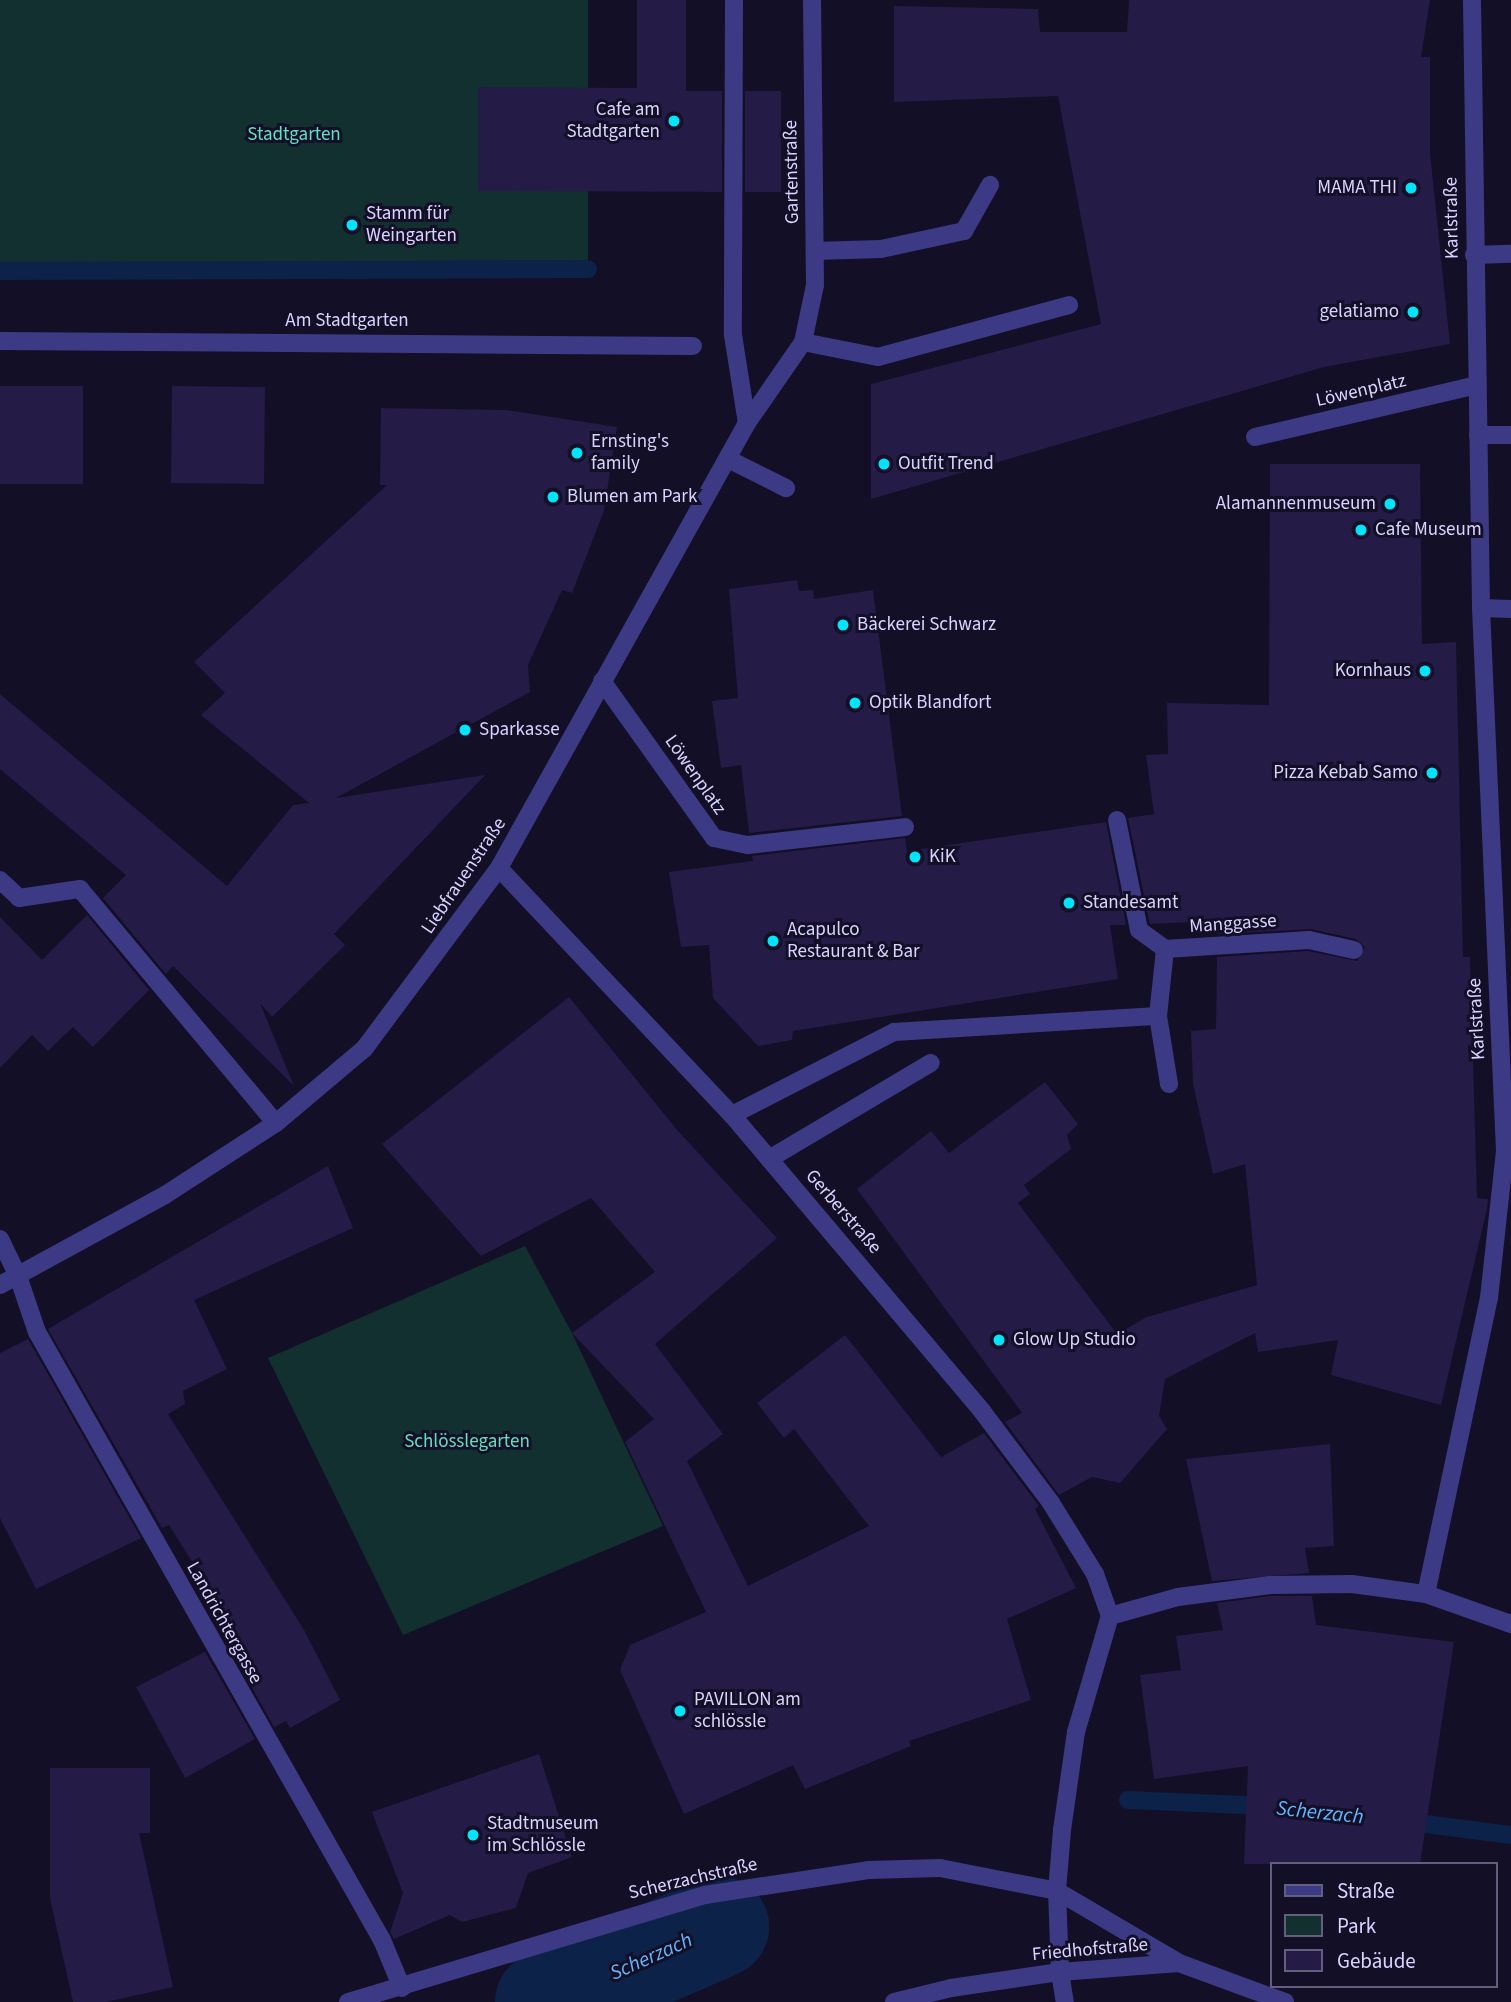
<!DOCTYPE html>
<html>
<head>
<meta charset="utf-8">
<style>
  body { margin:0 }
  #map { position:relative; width:1511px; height:2002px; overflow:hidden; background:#130f26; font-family:"Source Sans 3",sans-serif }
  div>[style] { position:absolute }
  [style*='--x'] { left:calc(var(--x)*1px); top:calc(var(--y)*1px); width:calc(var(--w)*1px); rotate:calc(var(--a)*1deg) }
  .green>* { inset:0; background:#12302f }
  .stream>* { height:18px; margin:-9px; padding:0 9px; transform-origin:9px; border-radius:9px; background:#0c2248 }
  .river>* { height:102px; margin:-51px; padding:0 51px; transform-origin:51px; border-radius:51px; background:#0c2248 }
  .building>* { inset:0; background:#241b47 }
  .service>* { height:18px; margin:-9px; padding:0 9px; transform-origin:9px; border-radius:9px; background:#3d3a85 }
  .pedestrian>* { height:18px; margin:-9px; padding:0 9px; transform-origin:9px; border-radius:9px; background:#3d3a85 }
  .minor>* { height:18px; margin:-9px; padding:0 9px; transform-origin:9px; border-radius:9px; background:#3d3a85 }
  .dots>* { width:19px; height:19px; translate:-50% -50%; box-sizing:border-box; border:4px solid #130f26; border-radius:50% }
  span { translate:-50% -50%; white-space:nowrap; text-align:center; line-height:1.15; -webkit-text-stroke:6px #130f26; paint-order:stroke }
  .poi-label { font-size:19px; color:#d9d4ff }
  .right { translate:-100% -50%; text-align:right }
  .left { translate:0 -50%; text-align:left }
  .park-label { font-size:19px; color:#5fe0c0 }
  .street-label { font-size:19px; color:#d9d4ff }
  .water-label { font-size:21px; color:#62b6ff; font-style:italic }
  .legend { position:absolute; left:1270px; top:1862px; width:228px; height:126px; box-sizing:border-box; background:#130f26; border:2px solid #625e7d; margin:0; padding:9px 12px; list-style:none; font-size:21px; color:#d9d4ff }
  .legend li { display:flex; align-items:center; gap:14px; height:35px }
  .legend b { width:35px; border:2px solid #625e7d }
</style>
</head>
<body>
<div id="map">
  <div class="green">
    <div style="clip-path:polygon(0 0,588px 0,588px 269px,0 271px)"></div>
    <div style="clip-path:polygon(525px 1246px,572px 1333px,663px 1526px,403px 1635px,268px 1358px)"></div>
  </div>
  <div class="stream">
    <div style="--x:0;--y:271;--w:588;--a:-0.19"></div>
    <div style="--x:1128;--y:1800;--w:140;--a:2.5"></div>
    <div style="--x:1403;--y:1821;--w:109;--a:7.4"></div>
  </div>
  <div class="river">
    <div style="--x:546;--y:2002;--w:188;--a:-23.6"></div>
  </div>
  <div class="building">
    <div style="clip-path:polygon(637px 0,686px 0,686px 91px,722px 91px,722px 192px,478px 191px,478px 87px,637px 88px)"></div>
    <div style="clip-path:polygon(1129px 0,1430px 0,1421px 57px,1430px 57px,1430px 153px,1450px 344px,1324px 367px,871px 499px,871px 384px,1101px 324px,1058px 96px,894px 102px,894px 6px,1038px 9px,1040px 32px,1127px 32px)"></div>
    <div style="clip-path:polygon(745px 91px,781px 91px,781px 192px,745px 192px)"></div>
    <div style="clip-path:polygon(0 386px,83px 386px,83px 484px,0 484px)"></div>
    <div style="clip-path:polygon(172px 386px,265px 387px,264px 484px,171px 483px)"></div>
    <div style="clip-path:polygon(381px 408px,507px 410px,617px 427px,604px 511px,572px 593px,562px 590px,528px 665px,530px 692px,336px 798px,485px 775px,334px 934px,345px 945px,272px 1017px,260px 1003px,294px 1086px,173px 966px,166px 974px,103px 898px,126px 875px,0 769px,0 694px,227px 886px,293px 805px,309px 803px,201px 715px,225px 693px,194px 662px,387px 485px,380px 485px)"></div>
    <div style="clip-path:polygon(1270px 464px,1420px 464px,1422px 644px,1456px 642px,1463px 957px,1470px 957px,1477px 1198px,1488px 1199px,1487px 1209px,1441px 1405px,1331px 1375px,1338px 1340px,1258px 1352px,1255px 1333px,1165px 1379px,1159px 1416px,1167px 1429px,1120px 1483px,1092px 1477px,1059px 1495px,1005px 1422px,1022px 1413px,857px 1189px,931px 1131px,949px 1153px,1045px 1082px,1078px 1124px,1067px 1135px,1071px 1149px,1024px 1185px,1030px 1194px,1018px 1203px,1117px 1334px,1147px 1317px,1257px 1285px,1245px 1164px,1213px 1174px,1193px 1084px,1191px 1031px,1216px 1029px,1217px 957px,1308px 951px,1357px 961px,1365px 947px,1356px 939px,1311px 929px,1217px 934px,1217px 921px,1150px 924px,1128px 818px,1154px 814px,1146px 755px,1168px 754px,1167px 703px,1269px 705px)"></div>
    <div style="clip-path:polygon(797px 580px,799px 591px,813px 590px,814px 599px,873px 590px,902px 816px,749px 833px,741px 765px,721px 768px,712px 701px,738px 698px,729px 589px)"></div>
    <div style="clip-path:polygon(1106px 822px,1126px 925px,1110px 925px,1118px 979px,793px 1031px,792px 1040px,758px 1046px,713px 998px,709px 945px,681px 947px,669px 872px,753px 861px,752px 856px,905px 838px,907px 851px)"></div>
    <div style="clip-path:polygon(87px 915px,149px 990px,93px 1047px,73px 1027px,48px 1051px,32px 1035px,0 1068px,0 917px,42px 960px)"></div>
    <div style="clip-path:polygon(569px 997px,678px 1131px,777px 1238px,655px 1344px,723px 1434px,687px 1461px,748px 1586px,869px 1526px,794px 1429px,784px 1438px,757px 1403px,845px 1335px,941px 1457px,984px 1433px,1039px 1506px,1035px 1509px,1076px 1588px,1007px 1619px,1031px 1700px,909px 1741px,911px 1746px,805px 1789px,793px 1765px,684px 1814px,620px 1670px,630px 1645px,706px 1612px,625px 1442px,654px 1419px,572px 1333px,655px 1272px,591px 1198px,481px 1256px,382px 1144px)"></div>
    <div style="clip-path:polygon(328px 1166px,353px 1228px,194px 1300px,227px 1369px,183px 1391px,185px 1404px,168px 1414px,304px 1630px,340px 1700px,290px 1728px,286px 1721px,274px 1727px,226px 1641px,238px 1635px,169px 1525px,162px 1528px,48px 1329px)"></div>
    <div style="clip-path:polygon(28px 1339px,141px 1538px,36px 1589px,0 1518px,0 1353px)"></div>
    <div style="clip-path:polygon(1330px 1444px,1334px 1546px,1305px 1548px,1309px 1573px,1212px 1581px,1186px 1459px)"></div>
    <div style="clip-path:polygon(1271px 1596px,1312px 1596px,1316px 1625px,1454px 1642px,1420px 1864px,1244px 1864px,1248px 1766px,1154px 1779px,1140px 1675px,1181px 1670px,1176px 1636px,1223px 1630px,1217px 1603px)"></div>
    <div style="clip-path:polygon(205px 1652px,255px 1739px,185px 1778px,136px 1687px)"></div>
    <div style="clip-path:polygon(539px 1754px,572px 1857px,528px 1873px,516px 1908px,462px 1922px,450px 1915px,394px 1939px,390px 1932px,403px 1893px,372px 1812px)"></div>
    <div style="clip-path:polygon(50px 1768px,150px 1768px,150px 1833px,139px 1833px,173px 1987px,106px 2002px,73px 2002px,50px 1898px)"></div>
  </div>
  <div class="service">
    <div style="--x:734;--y:0;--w:335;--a:90.2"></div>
    <div style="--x:733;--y:335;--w:89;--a:81"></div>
    <div style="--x:815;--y:251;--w:66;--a:-1.7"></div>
    <div style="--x:881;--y:249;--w:85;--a:-12.2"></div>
    <div style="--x:964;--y:231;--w:53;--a:-60.5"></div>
    <div style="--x:803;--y:342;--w:76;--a:11.3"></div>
    <div style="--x:878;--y:357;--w:198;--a:-15.2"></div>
    <div style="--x:1117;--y:820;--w:112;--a:78.7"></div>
    <div style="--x:1139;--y:930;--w:32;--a:36"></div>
    <div style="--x:0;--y:880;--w:26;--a:43"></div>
    <div style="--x:19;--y:898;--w:62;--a:-8.4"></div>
    <div style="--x:80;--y:889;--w:305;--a:50.1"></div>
    <div style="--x:1169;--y:1084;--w:69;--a:-99.2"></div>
    <div style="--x:1158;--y:1016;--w:67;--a:-84"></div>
    <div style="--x:1165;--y:949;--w:144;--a:-3.6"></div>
    <div style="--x:1309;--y:940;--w:46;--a:12.5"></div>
    <div style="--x:732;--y:1115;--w:182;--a:-27.1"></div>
    <div style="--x:894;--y:1032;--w:264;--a:-3.5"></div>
    <div style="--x:769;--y:1159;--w:188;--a:-30.7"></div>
    <div style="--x:18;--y:1276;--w:59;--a:71.3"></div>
    <div style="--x:37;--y:1332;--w:699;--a:60.43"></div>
    <div style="--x:382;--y:1940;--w:52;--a:67.4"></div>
    <div style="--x:1060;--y:1972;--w:30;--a:81"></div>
  </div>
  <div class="pedestrian">
    <div style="--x:1472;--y:0;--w:608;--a:89.15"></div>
    <div style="--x:1474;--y:255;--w:37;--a:-2"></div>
    <div style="--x:1478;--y:435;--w:33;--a:0"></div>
    <div style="--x:1255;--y:437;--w:228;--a:-13.2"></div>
    <div style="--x:728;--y:459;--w:65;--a:26.6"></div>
    <div style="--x:602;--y:681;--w:193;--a:54.5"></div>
    <div style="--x:714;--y:838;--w:35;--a:12"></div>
    <div style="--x:748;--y:845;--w:158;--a:-6.5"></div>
  </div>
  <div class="minor">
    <div style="--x:0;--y:341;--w:693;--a:0.41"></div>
    <div style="--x:499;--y:868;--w:340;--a:46.7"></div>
    <div style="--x:732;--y:1115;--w:387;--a:49.8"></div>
    <div style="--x:982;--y:1411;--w:115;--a:53.1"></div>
    <div style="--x:1051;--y:1503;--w:84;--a:58.2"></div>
    <div style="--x:1095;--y:1574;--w:45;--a:70.3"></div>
    <div style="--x:0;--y:1239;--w:41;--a:64.1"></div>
    <div style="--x:0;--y:1285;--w:188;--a:-28.6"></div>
    <div style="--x:165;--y:1195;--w:132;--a:-33"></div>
    <div style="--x:276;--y:1123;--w:115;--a:-40.1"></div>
    <div style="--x:364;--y:1049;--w:226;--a:-53.3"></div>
    <div style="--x:499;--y:868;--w:509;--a:-60.87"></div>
    <div style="--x:747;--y:423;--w:98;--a:-55.3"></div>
    <div style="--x:803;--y:342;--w:58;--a:-78.1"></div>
    <div style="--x:815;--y:285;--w:285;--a:-90.6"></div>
    <div style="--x:1426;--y:1594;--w:303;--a:-78"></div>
    <div style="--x:1489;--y:1298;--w:148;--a:-83.8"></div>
    <div style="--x:1505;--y:1151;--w:544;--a:-92.53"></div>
    <div style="--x:1481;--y:608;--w:30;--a:2"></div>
    <div style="--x:1060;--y:1972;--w:81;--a:-92.1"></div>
    <div style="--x:1057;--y:1891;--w:61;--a:-85.3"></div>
    <div style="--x:1062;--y:1830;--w:99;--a:-81.9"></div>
    <div style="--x:1076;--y:1732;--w:121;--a:-73.7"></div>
    <div style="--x:1110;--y:1616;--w:71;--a:-15.6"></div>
    <div style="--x:1178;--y:1597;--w:93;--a:-7.4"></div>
    <div style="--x:1270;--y:1585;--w:82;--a:-0.7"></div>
    <div style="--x:1352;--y:1584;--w:75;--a:7.7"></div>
    <div style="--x:1426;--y:1594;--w:90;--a:19.4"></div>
    <div style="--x:348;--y:2002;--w:373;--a:-16.7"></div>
    <div style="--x:705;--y:1895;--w:165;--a:-8.7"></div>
    <div style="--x:868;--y:1870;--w:72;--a:-1.6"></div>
    <div style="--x:940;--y:1868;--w:119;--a:11.1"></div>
    <div style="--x:1057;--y:1891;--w:142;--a:30.5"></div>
    <div style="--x:894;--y:2002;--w:59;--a:-13.8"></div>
    <div style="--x:951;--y:1988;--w:110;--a:-8.4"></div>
    <div style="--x:1060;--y:1972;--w:119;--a:-4.3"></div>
    <div style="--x:1179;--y:1963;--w:113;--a:20.2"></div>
  </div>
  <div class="dots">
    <div style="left:674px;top:121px;background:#00e5ff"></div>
    <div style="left:1411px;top:188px;background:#00e5ff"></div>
    <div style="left:352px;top:225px;background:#00e5ff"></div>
    <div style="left:1413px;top:312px;background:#00e5ff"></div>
    <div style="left:577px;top:453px;background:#00e5ff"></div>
    <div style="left:884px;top:464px;background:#00e5ff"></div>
    <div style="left:553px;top:497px;background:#00e5ff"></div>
    <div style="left:1390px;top:504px;background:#00e5ff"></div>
    <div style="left:1361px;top:530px;background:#00e5ff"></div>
    <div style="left:843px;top:625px;background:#00e5ff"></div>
    <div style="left:1425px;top:671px;background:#00e5ff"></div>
    <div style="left:855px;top:703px;background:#00e5ff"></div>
    <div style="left:465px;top:730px;background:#00e5ff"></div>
    <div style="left:1432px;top:773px;background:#00e5ff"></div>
    <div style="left:915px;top:857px;background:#00e5ff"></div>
    <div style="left:1069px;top:903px;background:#00e5ff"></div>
    <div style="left:773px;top:941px;background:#00e5ff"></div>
    <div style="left:999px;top:1340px;background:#00e5ff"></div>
    <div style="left:680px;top:1711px;background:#00e5ff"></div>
    <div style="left:473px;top:1835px;background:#00e5ff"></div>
  </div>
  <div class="poi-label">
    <span class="right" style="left:660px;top:121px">Cafe am<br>Stadtgarten</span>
    <span class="right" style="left:1397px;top:188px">MAMA THI</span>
    <span class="left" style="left:366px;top:225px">Stamm für<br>Weingarten</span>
    <span class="right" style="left:1399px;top:312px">gelatiamo</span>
    <span class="left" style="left:591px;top:453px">Ernsting's<br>family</span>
    <span class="left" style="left:898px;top:464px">Outfit Trend</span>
    <span class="left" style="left:567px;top:497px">Blumen am Park</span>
    <span class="right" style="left:1376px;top:504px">Alamannenmuseum</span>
    <span class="left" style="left:1375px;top:530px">Cafe Museum</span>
    <span class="left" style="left:857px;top:625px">Bäckerei Schwarz</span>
    <span class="right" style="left:1411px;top:671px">Kornhaus</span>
    <span class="left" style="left:869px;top:703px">Optik Blandfort</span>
    <span class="left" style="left:479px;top:730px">Sparkasse</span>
    <span class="right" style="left:1418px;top:773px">Pizza Kebab Samo</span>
    <span class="left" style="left:929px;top:857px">KiK</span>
    <span class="left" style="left:1083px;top:903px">Standesamt</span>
    <span class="left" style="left:787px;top:941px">Acapulco<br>Restaurant &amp; Bar</span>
    <span class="left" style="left:1013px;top:1340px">Glow Up Studio</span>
    <span class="left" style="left:694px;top:1711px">PAVILLON am<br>schlössle</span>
    <span class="left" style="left:487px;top:1835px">Stadtmuseum<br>im Schlössle</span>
  </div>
  <div class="park-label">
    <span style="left:294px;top:135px">Stadtgarten</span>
    <span style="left:467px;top:1442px">Schlösslegarten</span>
  </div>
  <div class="street-label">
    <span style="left:792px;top:172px;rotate:-91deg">Gartenstraße</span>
    <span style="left:1452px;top:218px;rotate:-91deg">Karlstraße</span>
    <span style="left:347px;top:321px">Am Stadtgarten</span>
    <span style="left:1361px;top:391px;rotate:-13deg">Löwenplatz</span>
    <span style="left:695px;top:775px;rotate:55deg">Löwenplatz</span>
    <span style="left:464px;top:876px;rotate:-56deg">Liebfrauenstraße</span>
    <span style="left:1233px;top:924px;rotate:-4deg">Manggasse</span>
    <span style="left:1477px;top:1019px;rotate:-93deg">Karlstraße</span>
    <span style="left:843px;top:1212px;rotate:49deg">Gerberstraße</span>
    <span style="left:224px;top:1623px;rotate:61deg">Landrichtergasse</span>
    <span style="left:693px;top:1879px;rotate:-13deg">Scherzachstraße</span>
    <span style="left:1090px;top:1950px;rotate:-5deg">Friedhofstraße</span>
  </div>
  <div class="water-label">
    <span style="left:1320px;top:1812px;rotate:6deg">Scherzach</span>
    <span style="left:651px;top:1956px;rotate:-24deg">Scherzach</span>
  </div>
  <ul class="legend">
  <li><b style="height:9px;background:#3d3a85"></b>Straße</li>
  <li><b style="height:19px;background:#12302f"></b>Park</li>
  <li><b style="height:19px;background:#241b47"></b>Gebäude</li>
  </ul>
</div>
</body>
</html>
